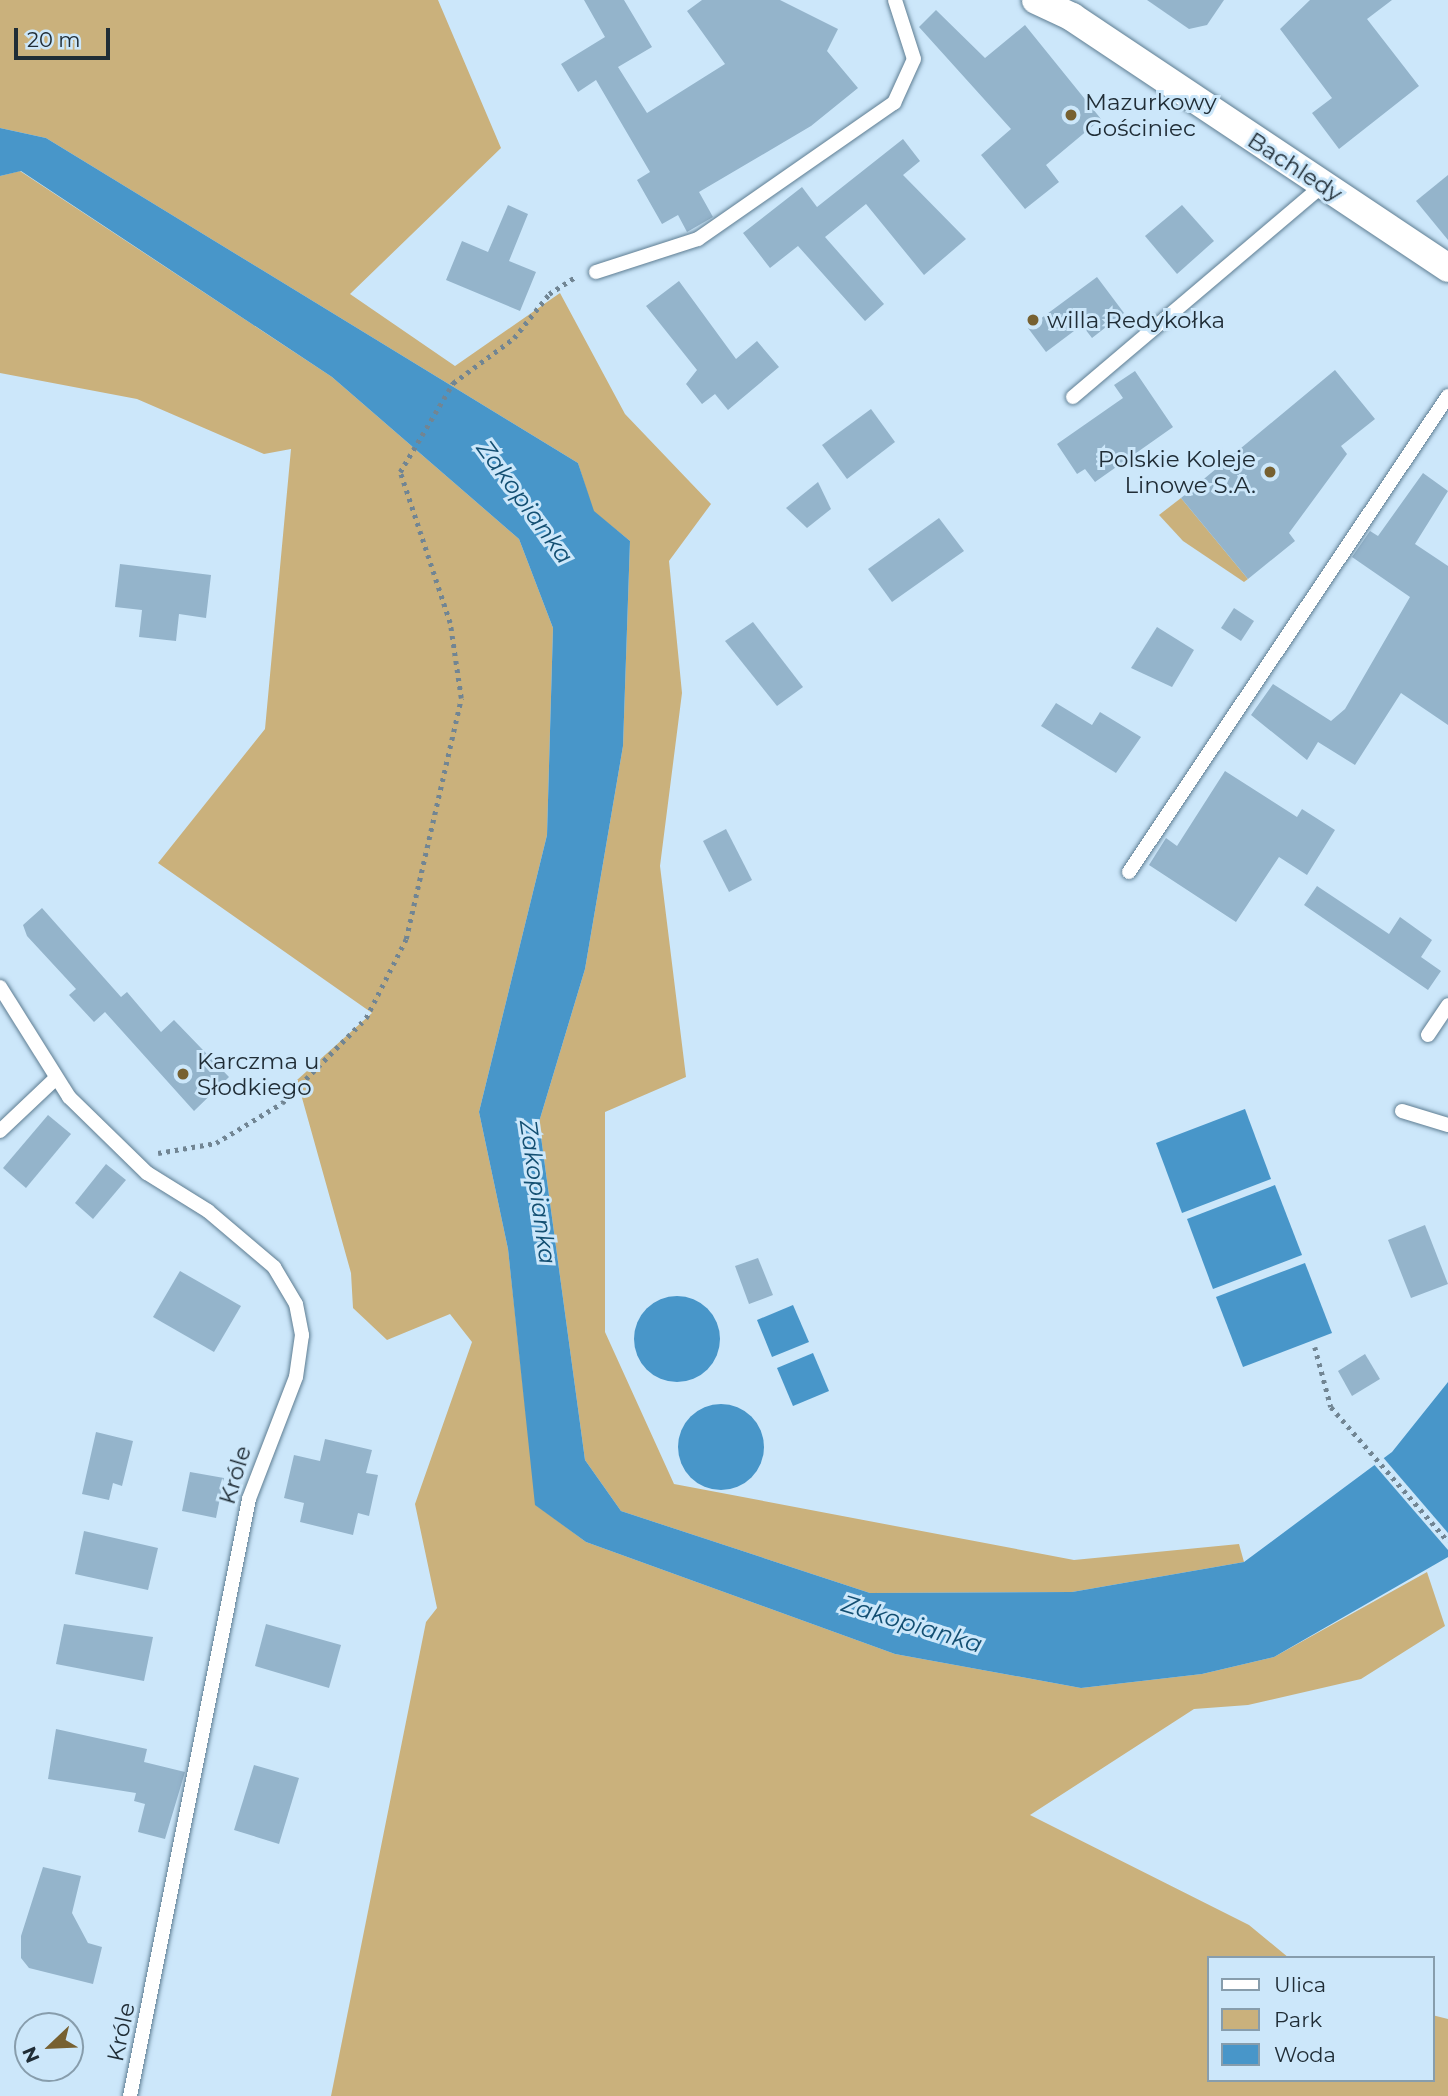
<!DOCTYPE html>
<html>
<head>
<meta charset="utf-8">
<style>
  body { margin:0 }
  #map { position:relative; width:1448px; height:2096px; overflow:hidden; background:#cce7fa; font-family:Montserrat,sans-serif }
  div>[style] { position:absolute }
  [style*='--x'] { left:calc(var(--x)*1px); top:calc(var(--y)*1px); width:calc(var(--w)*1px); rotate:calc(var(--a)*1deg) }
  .green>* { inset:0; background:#cab17c }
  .water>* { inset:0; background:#4896c9 }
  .round { border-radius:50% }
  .pier>* { inset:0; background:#cce7fa }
  .building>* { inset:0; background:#94b4cb }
  .path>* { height:4.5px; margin-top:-2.25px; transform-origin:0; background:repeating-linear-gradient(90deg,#718593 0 3.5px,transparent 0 8.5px) }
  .roads { filter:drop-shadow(0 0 2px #5e7d92) drop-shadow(0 0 2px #5e7d92) }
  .service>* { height:14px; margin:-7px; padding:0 7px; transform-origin:7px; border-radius:7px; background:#fff }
  .minor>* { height:28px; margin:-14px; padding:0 14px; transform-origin:14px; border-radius:14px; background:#fff }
  .dots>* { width:19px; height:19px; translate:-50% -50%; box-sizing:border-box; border:4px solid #cce7fa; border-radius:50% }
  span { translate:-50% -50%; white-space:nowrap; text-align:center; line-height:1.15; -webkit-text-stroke:6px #cce7fa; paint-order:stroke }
  .poi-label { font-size:23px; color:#202d36 }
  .left { translate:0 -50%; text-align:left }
  .right { translate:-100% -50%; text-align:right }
  .street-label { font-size:23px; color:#202d36 }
  .water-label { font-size:24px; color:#134f72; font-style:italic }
  .legend { position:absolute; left:1207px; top:1956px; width:228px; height:126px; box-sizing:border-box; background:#cce7fa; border:2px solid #879dac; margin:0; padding:9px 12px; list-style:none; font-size:21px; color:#202d36 }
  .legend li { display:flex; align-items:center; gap:14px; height:35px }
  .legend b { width:35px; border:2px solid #879dac }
  .north { position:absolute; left:14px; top:2012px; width:70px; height:70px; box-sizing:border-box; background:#cce7fa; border:2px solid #879dac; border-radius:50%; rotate:247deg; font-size:19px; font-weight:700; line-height:28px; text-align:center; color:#202d36 }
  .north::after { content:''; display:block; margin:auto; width:24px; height:32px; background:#776131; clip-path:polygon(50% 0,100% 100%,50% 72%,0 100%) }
  .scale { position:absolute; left:14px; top:28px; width:96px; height:32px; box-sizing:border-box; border:4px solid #202d36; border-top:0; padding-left:9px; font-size:21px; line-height:24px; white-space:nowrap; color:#202d36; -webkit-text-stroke:5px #cce7fa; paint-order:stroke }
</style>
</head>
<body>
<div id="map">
  <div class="green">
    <div style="clip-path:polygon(0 0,438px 0,501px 148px,350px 294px,455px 366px,560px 293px,625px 414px,711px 504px,669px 561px,682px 693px,660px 866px,686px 1077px,605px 1112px,605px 1332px,674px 1484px,1074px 1560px,1239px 1544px,1244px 1562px,1072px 1592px,870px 1593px,621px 1511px,585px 1460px,539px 1122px,585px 969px,623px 746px,630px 541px,593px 511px,578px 463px,46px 138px,0 128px)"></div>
    <div style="clip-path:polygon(20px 171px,332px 377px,519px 539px,553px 628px,547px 835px,479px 1112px,508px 1249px,536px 1505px,586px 1542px,895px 1654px,1081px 1688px,1202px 1674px,1274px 1657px,1427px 1572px,1445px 1626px,1361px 1679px,1248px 1705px,1194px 1709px,1030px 1815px,1249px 1925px,1289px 1958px,1208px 1958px,1208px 2080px,1432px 2080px,1432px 2015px,1448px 2019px,1448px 2096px,331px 2096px,426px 1622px,437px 1608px,415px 1504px,472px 1342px,450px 1314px,387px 1340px,353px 1308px,351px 1273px,297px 1080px,372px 1013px,158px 863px,265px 729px,291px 449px,264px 454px,137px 399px,0 373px,0 176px)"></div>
    <div style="clip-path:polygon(1181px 498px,1248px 579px,1244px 582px,1183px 541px,1159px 515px)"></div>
  </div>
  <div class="water">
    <div style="clip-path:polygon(0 128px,46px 138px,578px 463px,594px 511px,630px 541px,623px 746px,585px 969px,539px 1122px,585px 1460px,621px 1511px,870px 1593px,1072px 1592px,1244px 1562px,1392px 1452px,1448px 1382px,1448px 1557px,1274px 1657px,1202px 1674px,1081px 1688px,895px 1654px,586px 1542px,535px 1505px,508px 1249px,479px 1112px,547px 835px,553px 628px,519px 539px,332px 377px,21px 171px,0 176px)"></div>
    <div style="clip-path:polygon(1245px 1109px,1271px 1179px,1182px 1213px,1156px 1143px)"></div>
    <div style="clip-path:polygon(1275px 1185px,1302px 1255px,1213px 1289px,1187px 1219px)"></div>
    <div style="clip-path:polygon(1305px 1263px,1332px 1333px,1243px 1367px,1216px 1297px)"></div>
    <div class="round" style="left:634px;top:1296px;width:86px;height:86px"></div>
    <div style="clip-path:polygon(793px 1305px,809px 1342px,772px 1357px,757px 1320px)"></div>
    <div style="clip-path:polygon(813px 1353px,829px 1391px,793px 1406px,777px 1368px)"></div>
    <div class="round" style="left:678px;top:1404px;width:86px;height:86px"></div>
  </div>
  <div class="pier">
    <div style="clip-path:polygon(1381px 1455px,1448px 1533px,1448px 1550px,1372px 1462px)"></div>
  </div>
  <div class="building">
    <div style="clip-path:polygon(584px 0,624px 0,652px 47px,618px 67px,647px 113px,725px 64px,687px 11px,702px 0,780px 0,838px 29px,827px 51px,858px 88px,811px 126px,699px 192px,713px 217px,687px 232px,678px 215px,662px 224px,637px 180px,650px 172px,596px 80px,578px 92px,561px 64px,605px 37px)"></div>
    <div style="clip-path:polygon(1147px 0,1224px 0,1207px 25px,1189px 29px)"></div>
    <div style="clip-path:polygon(1310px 0,1392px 0,1367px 19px,1419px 86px,1339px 149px,1312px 113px,1332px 98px,1280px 29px)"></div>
    <div style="clip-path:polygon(936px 10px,985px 58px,1025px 25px,1101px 119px,1046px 165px,1059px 182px,1025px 209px,981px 155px,1011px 129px,919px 27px)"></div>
    <div style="clip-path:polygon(903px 139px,920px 161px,903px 175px,966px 239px,924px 275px,866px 204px,825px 237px,884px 304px,865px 321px,798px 246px,770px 268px,743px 233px,802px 187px,817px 207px)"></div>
    <div style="clip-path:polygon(1448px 175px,1448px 240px,1416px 201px)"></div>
    <div style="clip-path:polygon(508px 205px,528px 214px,509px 261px,536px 272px,520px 311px,446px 280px,462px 241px,488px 252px)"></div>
    <div style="clip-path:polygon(1182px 205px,1214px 241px,1177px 274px,1145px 236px)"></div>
    <div style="clip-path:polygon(1097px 277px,1124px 313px,1092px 338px,1082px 325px,1046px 352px,1028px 328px)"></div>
    <div style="clip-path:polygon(679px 281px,736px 359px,757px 341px,779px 367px,728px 410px,715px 394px,702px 404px,686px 384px,697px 370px,646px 306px)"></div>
    <div style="clip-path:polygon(1335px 370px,1375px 419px,1341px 446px,1347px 454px,1289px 533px,1295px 541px,1248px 579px,1181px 498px)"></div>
    <div style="clip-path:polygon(1135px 371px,1173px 427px,1095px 482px,1085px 469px,1077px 474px,1057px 444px,1123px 398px,1114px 385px)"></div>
    <div style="clip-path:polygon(871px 409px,895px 442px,847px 479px,822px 445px)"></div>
    <div style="clip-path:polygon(1423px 473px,1448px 491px,1415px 544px,1448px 566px,1448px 725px,1401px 693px,1355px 765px,1318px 742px,1307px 760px,1251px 715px,1273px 684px,1331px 721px,1345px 709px,1410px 597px,1352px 557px,1370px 531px,1378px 536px)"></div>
    <div style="clip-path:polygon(818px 482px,831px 509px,807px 528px,786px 508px)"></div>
    <div style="clip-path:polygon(939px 518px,964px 551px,892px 602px,868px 569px)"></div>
    <div style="clip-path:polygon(120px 564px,211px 575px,206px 618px,179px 614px,176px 641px,139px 637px,142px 610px,115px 607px)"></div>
    <div style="clip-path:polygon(1234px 608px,1254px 621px,1241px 641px,1221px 628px)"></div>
    <div style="clip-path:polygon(753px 622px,803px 687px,777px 706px,725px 641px)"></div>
    <div style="clip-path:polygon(1157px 627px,1194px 650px,1172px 687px,1131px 668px)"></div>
    <div style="clip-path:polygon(1056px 703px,1092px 725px,1100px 712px,1141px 737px,1116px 773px,1041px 726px)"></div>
    <div style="clip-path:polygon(1225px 771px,1297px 817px,1302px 809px,1335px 830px,1307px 875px,1279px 857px,1236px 922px,1149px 865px,1166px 838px,1177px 846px)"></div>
    <div style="clip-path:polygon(726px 829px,752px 880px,729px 892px,703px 841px)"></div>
    <div style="clip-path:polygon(1317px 886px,1389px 934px,1400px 917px,1432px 940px,1421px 957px,1441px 971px,1428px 990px,1304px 905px)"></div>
    <div style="clip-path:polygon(42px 908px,121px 997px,127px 992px,161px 1032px,174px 1020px,229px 1077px,194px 1111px,105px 1012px,94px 1022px,69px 995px,76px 989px,27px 936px,23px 925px)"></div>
    <div style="clip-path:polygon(48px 1115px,71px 1134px,26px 1188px,3px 1168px)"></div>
    <div style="clip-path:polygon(106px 1164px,126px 1180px,93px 1219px,75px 1203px)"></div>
    <div style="clip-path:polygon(1425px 1225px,1448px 1284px,1411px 1298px,1388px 1240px)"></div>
    <div style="clip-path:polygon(758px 1258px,773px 1295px,749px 1304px,735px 1266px)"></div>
    <div style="clip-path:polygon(180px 1271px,241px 1306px,214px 1352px,153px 1317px)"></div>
    <div style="clip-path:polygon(1365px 1354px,1380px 1379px,1352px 1396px,1338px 1371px)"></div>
    <div style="clip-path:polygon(96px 1432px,133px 1441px,122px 1486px,113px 1483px,109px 1500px,82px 1494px)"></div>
    <div style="clip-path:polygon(325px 1439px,372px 1450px,366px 1473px,378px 1475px,369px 1516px,358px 1513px,353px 1535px,300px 1522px,304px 1503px,284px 1498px,294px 1455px,320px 1461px)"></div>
    <div style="clip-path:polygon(190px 1472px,224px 1478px,216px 1518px,182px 1511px)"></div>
    <div style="clip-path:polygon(84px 1531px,158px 1548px,148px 1590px,75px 1574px)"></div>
    <div style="clip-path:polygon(64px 1624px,153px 1637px,144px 1681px,56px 1664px)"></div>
    <div style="clip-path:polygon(266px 1624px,341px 1645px,329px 1688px,255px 1666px)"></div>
    <div style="clip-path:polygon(56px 1729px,147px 1749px,144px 1762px,185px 1772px,165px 1839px,138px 1832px,145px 1804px,134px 1801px,136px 1793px,48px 1779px)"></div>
    <div style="clip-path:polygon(254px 1765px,299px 1778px,279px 1844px,234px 1830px)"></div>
    <div style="clip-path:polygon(43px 1867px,81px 1876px,72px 1913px,88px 1943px,102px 1947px,93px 1984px,29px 1968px,21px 1958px,21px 1936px)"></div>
  </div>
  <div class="path">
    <div style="--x:158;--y:1153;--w:59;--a:-9.8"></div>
    <div style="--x:216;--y:1143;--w:77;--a:-31.2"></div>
    <div style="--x:282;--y:1103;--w:120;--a:-45.3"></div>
    <div style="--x:366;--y:1018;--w:89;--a:-63.1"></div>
    <div style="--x:406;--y:939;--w:247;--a:-77.1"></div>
    <div style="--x:461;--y:698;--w:76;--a:-98.3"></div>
    <div style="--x:450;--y:623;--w:159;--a:-108.3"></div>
    <div style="--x:400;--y:472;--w:104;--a:-59.2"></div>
    <div style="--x:453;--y:383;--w:76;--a:-36.4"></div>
    <div style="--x:514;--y:338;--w:56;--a:-51.5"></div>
    <div style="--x:549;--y:294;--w:31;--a:-33"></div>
    <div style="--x:1315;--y:1347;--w:62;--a:75.1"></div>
    <div style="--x:1331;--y:1407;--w:178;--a:48.9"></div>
  </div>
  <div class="roads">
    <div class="service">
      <div style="--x:596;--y:272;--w:107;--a:-17.9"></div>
      <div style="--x:698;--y:239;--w:239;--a:-34.8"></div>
      <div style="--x:894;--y:103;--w:48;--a:-65.6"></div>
      <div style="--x:914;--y:59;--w:62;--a:-107.9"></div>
      <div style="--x:1073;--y:397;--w:328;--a:-40.3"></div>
      <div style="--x:1129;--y:872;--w:573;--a:-56.17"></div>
      <div style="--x:0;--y:987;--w:130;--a:57.9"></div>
      <div style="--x:69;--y:1097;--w:109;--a:44.3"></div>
      <div style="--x:147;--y:1173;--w:72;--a:31.9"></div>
      <div style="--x:208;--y:1211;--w:87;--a:40.3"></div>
      <div style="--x:274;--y:1267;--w:43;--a:59.3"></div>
      <div style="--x:296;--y:1304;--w:32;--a:79"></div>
      <div style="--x:302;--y:1335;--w:42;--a:98.1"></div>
      <div style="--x:296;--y:1377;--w:131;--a:111.1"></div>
      <div style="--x:249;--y:1499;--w:609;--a:101.27"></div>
      <div style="--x:1428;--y:1035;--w:36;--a:-56"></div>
      <div style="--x:1402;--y:1111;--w:48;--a:16.9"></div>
      <div style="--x:0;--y:1131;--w:74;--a:-43.4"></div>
    </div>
    <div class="minor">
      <div style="--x:1036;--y:0;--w:40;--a:25"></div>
      <div style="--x:1072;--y:17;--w:452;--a:33.7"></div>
    </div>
  </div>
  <div class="dots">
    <div style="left:1071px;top:115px;background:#776131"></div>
    <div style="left:1033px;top:320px;background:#776131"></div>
    <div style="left:1270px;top:472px;background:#776131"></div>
    <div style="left:183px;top:1074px;background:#776131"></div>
  </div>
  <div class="poi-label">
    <span class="left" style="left:1085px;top:115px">Mazurkowy<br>Gościniec</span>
    <span class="left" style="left:1047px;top:320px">willa Redykołka</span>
    <span class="right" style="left:1256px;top:472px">Polskie Koleje<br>Linowe S.A.</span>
    <span class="left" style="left:197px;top:1074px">Karczma u<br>Słodkiego</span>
  </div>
  <div class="street-label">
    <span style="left:1295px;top:167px;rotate:33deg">Bachledy</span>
    <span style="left:235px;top:1475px;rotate:-73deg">Króle</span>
    <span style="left:121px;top:2032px;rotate:-78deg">Króle</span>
  </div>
  <div class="water-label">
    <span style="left:525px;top:502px;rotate:54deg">Zakopianka</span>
    <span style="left:538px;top:1192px;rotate:82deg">Zakopianka</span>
    <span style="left:912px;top:1624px;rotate:17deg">Zakopianka</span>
  </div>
  <ul class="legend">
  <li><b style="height:9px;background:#fff"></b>Ulica</li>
  <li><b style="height:19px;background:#cab17c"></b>Park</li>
  <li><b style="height:19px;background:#4896c9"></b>Woda</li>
  </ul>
  <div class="north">N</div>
  <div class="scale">20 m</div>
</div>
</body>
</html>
